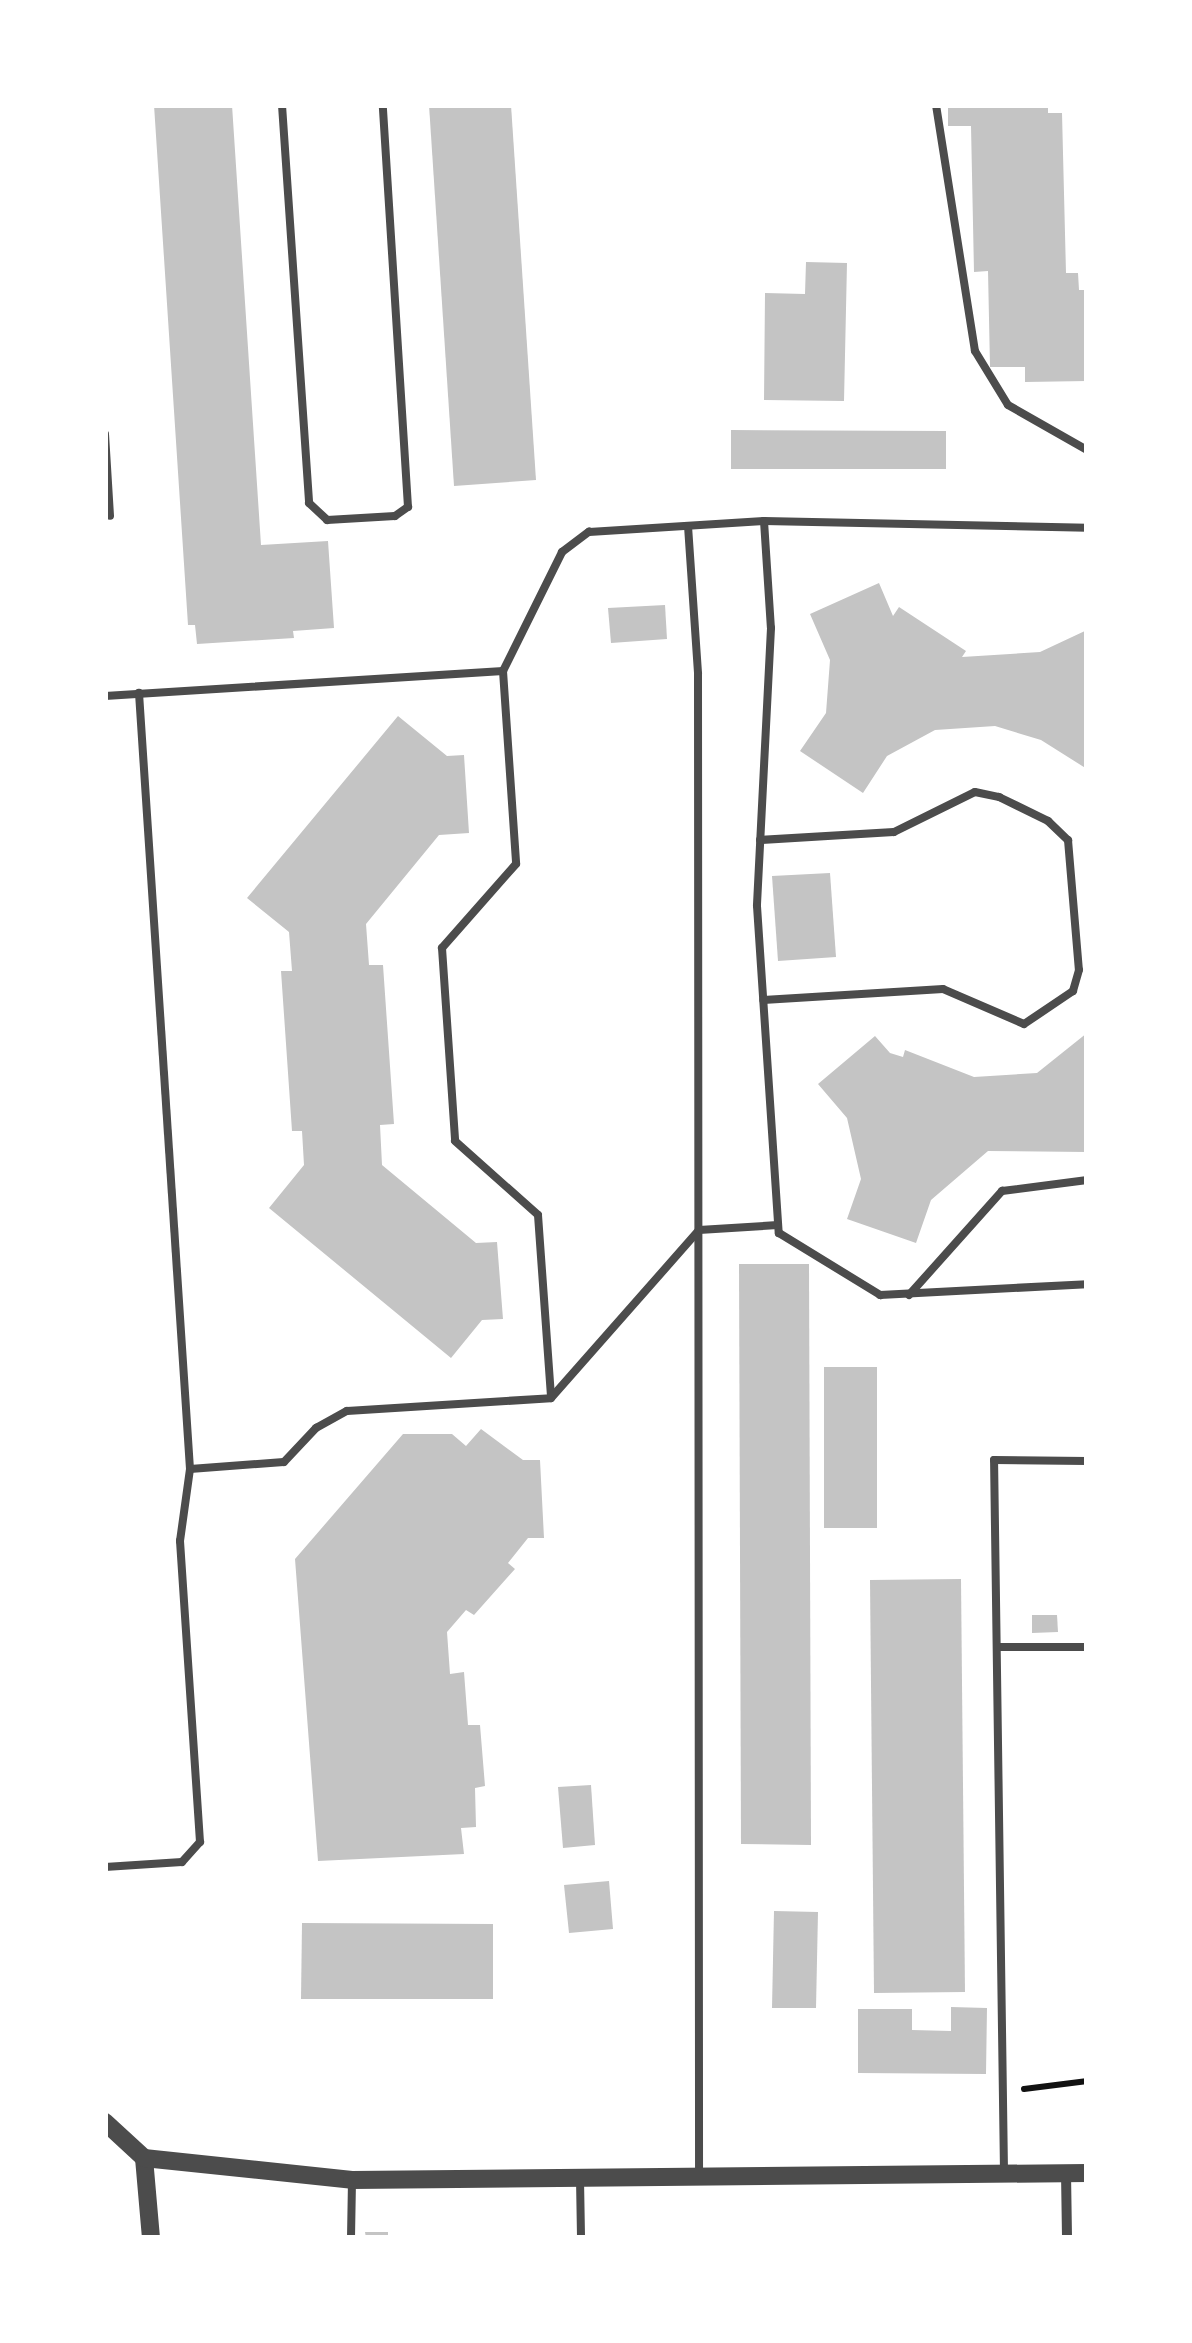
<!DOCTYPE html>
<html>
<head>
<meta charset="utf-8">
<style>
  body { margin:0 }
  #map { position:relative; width:1192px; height:2343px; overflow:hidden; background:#fff; font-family:Montserrat,sans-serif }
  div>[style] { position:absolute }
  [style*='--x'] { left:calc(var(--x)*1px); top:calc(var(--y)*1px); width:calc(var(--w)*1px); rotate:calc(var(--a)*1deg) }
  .building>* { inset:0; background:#c4c4c4 }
  .path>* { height:6px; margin:-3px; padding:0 3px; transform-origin:3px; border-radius:3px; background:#111 }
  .service>* { height:8px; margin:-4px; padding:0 4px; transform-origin:4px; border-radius:4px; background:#4c4c4c }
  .minor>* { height:10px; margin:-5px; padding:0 5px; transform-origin:5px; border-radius:5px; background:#4c4c4c }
  .tertiary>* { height:18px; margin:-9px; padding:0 9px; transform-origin:9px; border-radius:9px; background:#4c4c4c }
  span { translate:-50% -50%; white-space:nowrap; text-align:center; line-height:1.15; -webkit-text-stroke:9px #fff; paint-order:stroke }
  .frame { position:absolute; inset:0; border:108px solid #fff; pointer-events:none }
</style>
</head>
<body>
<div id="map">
  <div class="building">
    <div style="clip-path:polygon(154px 105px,232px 105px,261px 545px,328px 541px,334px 628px,293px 631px,294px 638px,197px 644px,195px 625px,188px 625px)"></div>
    <div style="clip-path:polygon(429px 105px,511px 105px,536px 480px,454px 486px)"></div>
    <div style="clip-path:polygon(948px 105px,1048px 105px,1048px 113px,1062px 113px,1066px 273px,1078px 273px,1079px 290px,1087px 290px,1087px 381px,1025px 382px,1025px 367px,990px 367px,988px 271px,974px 272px,971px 126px,948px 126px)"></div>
    <div style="clip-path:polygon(806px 262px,847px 263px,844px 401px,764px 400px,765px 293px,805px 294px)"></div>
    <div style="clip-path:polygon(731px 430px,946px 431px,946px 469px,731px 469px)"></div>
    <div style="clip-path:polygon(879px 583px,893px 616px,899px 607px,966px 651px,962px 657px,1040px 652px,1087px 630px,1087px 769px,1041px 740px,995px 726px,935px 730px,887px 756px,863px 793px,800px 751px,826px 713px,830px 660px,810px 614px)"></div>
    <div style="clip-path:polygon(665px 605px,667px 639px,611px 643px,608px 608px)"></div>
    <div style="clip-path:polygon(398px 716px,447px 756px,464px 755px,469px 833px,439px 835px,366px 924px,369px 965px,383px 965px,394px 1124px,380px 1125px,382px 1165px,476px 1243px,497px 1242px,503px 1319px,482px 1320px,451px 1358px,269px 1208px,304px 1165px,302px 1131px,292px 1131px,281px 971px,292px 971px,289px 932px,247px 898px)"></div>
    <div style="clip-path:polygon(830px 873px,836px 957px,778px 961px,772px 876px)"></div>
    <div style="clip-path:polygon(1087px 1033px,1087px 1152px,988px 1151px,931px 1200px,916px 1243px,847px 1219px,861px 1179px,847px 1118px,818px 1084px,875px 1036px,890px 1053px,903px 1057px,905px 1050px,974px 1077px,1037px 1073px)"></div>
    <div style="clip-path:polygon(739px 1264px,809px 1264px,811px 1845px,741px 1844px)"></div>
    <div style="clip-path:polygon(824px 1367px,877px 1367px,877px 1528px,824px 1528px)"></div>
    <div style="clip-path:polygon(481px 1429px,523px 1460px,540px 1460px,544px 1538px,528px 1538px,508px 1563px,515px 1569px,474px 1615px,466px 1610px,447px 1632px,450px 1674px,464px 1672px,468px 1725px,480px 1725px,485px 1786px,475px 1788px,476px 1827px,461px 1828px,464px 1854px,318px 1861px,295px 1559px,403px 1434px,452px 1434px,466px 1446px)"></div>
    <div style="clip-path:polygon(961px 1579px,965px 1992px,874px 1993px,870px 1580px)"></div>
    <div style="clip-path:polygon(1032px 1615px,1057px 1615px,1058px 1632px,1032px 1633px)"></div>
    <div style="clip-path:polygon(591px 1785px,595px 1845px,563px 1848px,558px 1787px)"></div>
    <div style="clip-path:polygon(609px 1881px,613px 1929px,569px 1933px,564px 1885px)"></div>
    <div style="clip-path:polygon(774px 1911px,818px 1912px,816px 2008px,772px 2008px)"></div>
    <div style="clip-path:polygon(302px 1923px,493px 1924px,493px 1999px,301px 1999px)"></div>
    <div style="clip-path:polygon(951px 2007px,987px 2008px,986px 2074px,858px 2073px,858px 2009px,912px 2009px,912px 2030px,951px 2031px)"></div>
    <div style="clip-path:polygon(365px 2232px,388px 2232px,388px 2238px,366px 2238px)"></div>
  </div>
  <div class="path">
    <div style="--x:1024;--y:2089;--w:64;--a:-7.2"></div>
  </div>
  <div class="service">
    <div style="--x:282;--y:105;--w:399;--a:86.1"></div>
    <div style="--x:309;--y:503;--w:25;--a:43"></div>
    <div style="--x:327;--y:520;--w:68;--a:-3.4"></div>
    <div style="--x:395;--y:516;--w:16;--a:-35"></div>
    <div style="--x:408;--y:507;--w:403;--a:-93.6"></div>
    <div style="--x:936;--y:105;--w:249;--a:81"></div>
    <div style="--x:975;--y:351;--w:63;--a:58.6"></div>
    <div style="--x:1008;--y:405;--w:91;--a:29.7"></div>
    <div style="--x:105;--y:434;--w:82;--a:86.5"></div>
    <div style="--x:764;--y:521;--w:107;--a:86.3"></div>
    <div style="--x:771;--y:628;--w:278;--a:92.9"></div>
    <div style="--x:757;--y:906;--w:328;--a:86.2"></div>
    <div style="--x:779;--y:1233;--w:119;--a:31.5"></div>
    <div style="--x:880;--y:1295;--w:207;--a:-3"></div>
    <div style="--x:688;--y:526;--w:148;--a:86.1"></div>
    <div style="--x:698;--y:674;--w:1500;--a:89.96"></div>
    <div style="--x:503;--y:671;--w:193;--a:86.1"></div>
    <div style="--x:516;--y:864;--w:112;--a:131.4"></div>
    <div style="--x:442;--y:948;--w:193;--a:86.1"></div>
    <div style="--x:455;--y:1141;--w:111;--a:41.7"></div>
    <div style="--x:538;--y:1215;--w:183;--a:85.9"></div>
    <div style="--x:105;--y:696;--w:399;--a:-3.6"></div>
    <div style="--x:503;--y:671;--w:133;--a:-63.6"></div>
    <div style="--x:562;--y:552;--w:34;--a:-37"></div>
    <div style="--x:589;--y:532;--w:175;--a:-3.6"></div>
    <div style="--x:764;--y:521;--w:323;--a:1.2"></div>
    <div style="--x:760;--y:840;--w:134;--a:-3.4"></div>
    <div style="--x:894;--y:832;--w:90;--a:-26.3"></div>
    <div style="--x:975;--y:792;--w:25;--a:12"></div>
    <div style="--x:999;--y:797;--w:55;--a:26.1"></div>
    <div style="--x:1048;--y:821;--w:28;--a:44"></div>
    <div style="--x:1068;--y:840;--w:130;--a:85.2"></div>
    <div style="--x:1079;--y:970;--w:22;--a:106"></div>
    <div style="--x:1073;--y:991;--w:59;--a:146"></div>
    <div style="--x:1024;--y:1024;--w:88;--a:-156.6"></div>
    <div style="--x:943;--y:989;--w:180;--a:176.5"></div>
    <div style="--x:909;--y:1295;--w:140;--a:-48.2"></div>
    <div style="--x:1002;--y:1191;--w:86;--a:-7.4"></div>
    <div style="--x:190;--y:1469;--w:94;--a:-4.3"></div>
    <div style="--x:284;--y:1462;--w:47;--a:-46.7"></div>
    <div style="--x:316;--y:1428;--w:35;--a:-29"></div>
    <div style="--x:347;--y:1411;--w:204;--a:-3.6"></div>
    <div style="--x:551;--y:1398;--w:224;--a:-48.6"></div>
    <div style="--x:699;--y:1230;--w:79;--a:-3.6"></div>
    <div style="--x:998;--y:1647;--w:89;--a:0"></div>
    <div style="--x:105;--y:1867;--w:77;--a:-3.7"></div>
    <div style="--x:182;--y:1862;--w:27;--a:-48"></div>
    <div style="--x:200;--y:1842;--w:302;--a:-93.8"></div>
    <div style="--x:180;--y:1541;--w:73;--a:-82.1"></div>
    <div style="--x:190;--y:1469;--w:778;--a:-93.76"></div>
    <div style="--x:1004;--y:2172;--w:712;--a:-90.8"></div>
    <div style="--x:994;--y:1460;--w:93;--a:0.6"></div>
    <div style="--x:580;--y:2179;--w:59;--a:89"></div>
    <div style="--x:351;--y:2238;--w:55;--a:-89"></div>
  </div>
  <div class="minor">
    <div style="--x:1066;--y:2173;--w:65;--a:89.1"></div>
  </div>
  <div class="tertiary">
    <div style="--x:105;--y:2122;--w:53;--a:42.7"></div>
    <div style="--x:144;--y:2158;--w:80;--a:85"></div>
    <div style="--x:144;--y:2158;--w:209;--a:6"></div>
    <div style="--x:352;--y:2180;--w:735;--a:-0.55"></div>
  </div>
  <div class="frame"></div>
</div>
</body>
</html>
